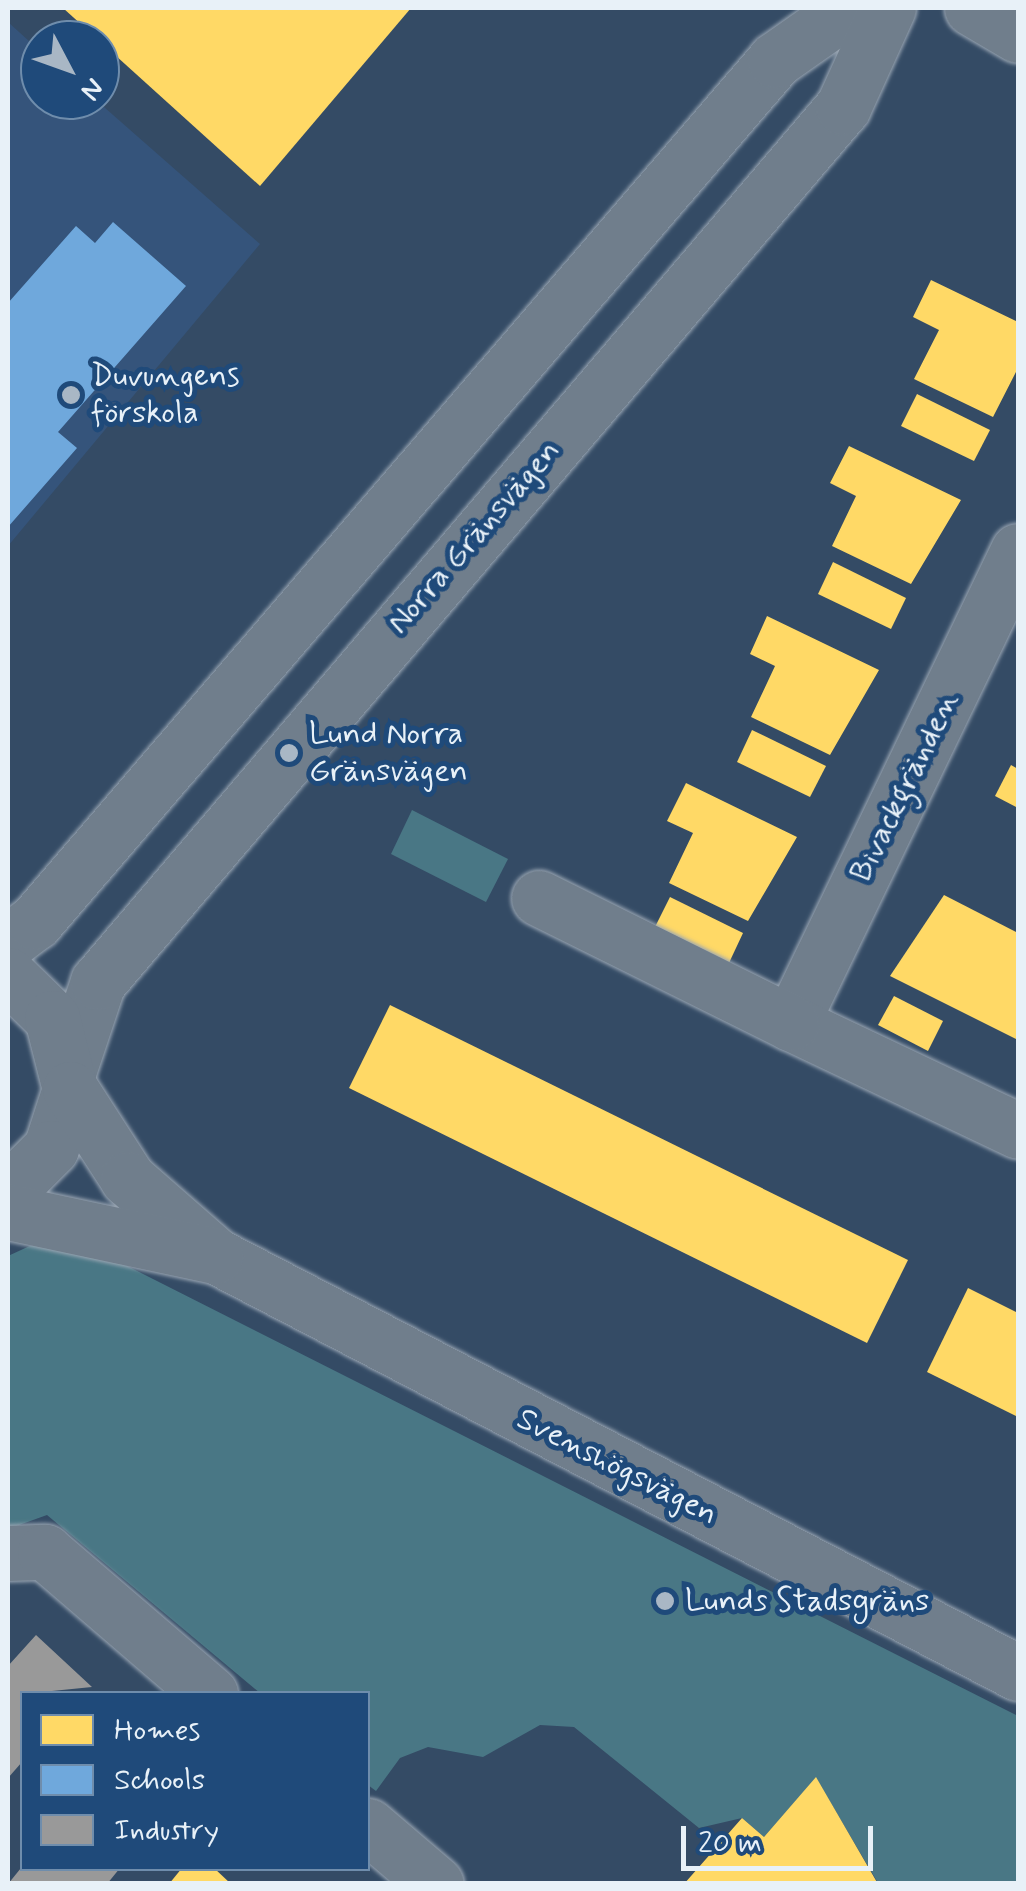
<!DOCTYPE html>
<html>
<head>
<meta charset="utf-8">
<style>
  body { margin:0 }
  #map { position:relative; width:1026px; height:1891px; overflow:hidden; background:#344b65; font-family:Mynerve,sans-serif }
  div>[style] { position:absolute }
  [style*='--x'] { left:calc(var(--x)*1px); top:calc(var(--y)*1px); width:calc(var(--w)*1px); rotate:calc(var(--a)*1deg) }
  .built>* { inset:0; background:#35547b }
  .green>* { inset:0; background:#497785 }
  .homes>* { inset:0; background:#ffd966 }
  .schools>* { inset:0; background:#6fa8dc }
  .industry>* { inset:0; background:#999 }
  .roads { filter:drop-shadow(0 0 2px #9aa6b3) drop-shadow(0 0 2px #9aa6b3) }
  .minor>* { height:55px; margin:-27.5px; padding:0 27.5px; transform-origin:27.5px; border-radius:27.5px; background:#707e8c }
  .tertiary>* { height:55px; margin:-27.5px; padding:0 27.5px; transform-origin:27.5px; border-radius:27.5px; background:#707e8c }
  .secondary>* { height:55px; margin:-27.5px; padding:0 27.5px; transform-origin:27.5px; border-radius:27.5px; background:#707e8c }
  .dots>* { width:28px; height:28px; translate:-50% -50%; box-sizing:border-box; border:5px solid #1f4a7a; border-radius:50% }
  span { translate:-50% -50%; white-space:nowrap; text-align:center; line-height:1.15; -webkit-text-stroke:10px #1f4a7a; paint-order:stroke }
  .poi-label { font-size:32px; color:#e8f1f8 }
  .left { translate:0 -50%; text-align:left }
  .street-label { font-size:32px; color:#e8f1f8 }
  .frame { position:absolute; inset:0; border:10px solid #e8f1f8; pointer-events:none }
  .legend { position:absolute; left:20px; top:1691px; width:350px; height:180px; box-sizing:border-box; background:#1f4a7a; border:2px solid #6f8dac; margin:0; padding:12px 18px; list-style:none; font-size:30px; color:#e8f1f8 }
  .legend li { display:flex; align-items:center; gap:20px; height:50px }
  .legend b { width:50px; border:2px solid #6f8dac }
  .north { position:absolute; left:20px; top:20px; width:100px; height:100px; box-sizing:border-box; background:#1f4a7a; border:2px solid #6f8dac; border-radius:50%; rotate:131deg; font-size:28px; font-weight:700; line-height:40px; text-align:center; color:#e8f1f8 }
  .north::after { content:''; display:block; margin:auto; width:35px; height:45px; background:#a9b7c5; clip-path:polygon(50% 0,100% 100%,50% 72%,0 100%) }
  .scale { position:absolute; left:681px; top:1826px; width:192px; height:45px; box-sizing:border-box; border:5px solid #e8f1f8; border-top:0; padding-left:12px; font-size:30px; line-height:35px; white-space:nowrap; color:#e8f1f8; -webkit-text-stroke:8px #1f4a7a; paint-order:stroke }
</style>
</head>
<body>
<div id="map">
  <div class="built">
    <div style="clip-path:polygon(8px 22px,40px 51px,40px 100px,96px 100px,260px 244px,8px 546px)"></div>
  </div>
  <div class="green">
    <div style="clip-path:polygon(412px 810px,508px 859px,486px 902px,391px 854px)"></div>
    <div style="clip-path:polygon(60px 1232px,1018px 1716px,1018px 1883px,878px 1883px,816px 1778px,764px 1837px,742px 1818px,699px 1828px,574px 1727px,540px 1725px,483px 1757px,428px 1747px,400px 1758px,376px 1791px,368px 1785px,368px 1694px,260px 1693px,47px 1515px,8px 1529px,8px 1256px)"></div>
  </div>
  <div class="homes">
    <div style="clip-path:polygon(63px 8px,411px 8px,260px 186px)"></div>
    <div style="clip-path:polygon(931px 280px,1018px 322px,1018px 368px,993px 417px,914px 379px,939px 330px,913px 317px)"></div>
    <div style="clip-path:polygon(917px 394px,990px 430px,974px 461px,901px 426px)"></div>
    <div style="clip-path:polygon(849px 446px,961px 500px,911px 584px,832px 546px,856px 496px,830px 483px)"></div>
    <div style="clip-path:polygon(833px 562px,906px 598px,891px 629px,818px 594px)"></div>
    <div style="clip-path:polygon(767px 616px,879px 670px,830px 755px,751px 717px,775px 666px,750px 654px)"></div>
    <div style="clip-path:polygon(752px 730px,826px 766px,810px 797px,737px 762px)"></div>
    <div style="clip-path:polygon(1011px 765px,1018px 769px,1018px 808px,995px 796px)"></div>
    <div style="clip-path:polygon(686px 783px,797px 837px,748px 921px,669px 883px,693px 833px,667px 821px)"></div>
    <div style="clip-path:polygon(944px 895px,1018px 933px,1018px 1040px,890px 976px)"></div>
    <div style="clip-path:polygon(670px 897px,743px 933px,728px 965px,654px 929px)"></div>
    <div style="clip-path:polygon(894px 996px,943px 1021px,928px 1051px,878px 1025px)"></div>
    <div style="clip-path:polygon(390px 1005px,908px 1260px,867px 1343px,349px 1088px)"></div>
    <div style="clip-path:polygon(968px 1288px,1018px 1313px,1018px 1417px,927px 1372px)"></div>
    <div style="clip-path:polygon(816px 1777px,878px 1884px,684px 1884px,742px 1818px,764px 1837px)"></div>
    <div style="clip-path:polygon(182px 1868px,214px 1868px,231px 1884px,169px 1884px)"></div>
  </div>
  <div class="schools">
    <div style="clip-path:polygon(113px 222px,186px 286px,58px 432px,77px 448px,8px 527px,8px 303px,76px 226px,95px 243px)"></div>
  </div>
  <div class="industry">
    <div style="clip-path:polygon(36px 1635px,92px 1687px,22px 1694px,22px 1762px,8px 1778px,8px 1666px)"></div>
    <div style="clip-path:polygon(21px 1868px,120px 1868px,107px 1884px,8px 1884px)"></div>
  </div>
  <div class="roads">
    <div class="minor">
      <div style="--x:972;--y:8;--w:53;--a:30.4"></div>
      <div style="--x:1018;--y:551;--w:524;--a:115.68"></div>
      <div style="--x:791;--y:1023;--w:251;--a:25.4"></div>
      <div style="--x:539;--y:898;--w:281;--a:26.4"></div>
      <div style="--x:8;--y:1553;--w:37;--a:-2"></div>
      <div style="--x:45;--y:1552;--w:218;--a:40.7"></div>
      <div style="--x:368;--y:1826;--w:89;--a:40.5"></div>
    </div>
    <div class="tertiary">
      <div style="--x:8;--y:942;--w:34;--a:-37"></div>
      <div style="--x:35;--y:922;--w:1136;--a:-49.35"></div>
      <div style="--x:775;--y:60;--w:90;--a:-35.1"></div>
      <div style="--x:69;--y:1069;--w:92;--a:-71.6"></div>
      <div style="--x:98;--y:982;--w:1149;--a:-49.59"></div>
      <div style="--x:843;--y:107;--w:109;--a:-65.6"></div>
    </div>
    <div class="secondary">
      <div style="--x:8;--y:975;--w:62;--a:44.3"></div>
      <div style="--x:52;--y:1018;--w:73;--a:75.8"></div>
      <div style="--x:70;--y:1089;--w:62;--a:107.9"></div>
      <div style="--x:51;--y:1148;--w:61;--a:135"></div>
      <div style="--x:70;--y:1089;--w:107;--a:57.2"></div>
      <div style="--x:128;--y:1179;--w:117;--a:41.2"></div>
      <div style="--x:216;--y:1256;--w:904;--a:27.47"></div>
      <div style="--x:8;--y:1212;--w:212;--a:12"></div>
    </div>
  </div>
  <div class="dots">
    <div style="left:71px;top:395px;background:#a9b7c5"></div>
    <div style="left:289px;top:753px;background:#a9b7c5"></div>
    <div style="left:665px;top:1601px;background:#a9b7c5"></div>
  </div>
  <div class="poi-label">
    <span class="left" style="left:91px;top:395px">Duvungens<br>förskola</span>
    <span class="left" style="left:309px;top:753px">Lund Norra<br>Gränsvägen</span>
    <span class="left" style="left:685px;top:1601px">Lunds Stadsgräns</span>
  </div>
  <div class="street-label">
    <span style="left:474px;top:537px;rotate:-49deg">Norra Gränsvägen</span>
    <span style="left:905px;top:787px;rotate:-64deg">Bivackgränden</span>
    <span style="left:617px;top:1467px;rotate:27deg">Svenshögsvägen</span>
  </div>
  <div class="frame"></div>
  <ul class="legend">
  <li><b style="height:28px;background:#ffd966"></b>Homes</li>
  <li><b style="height:28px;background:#6fa8dc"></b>Schools</li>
  <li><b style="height:28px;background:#999"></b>Industry</li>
  </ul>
  <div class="north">N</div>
  <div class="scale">20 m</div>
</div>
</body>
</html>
